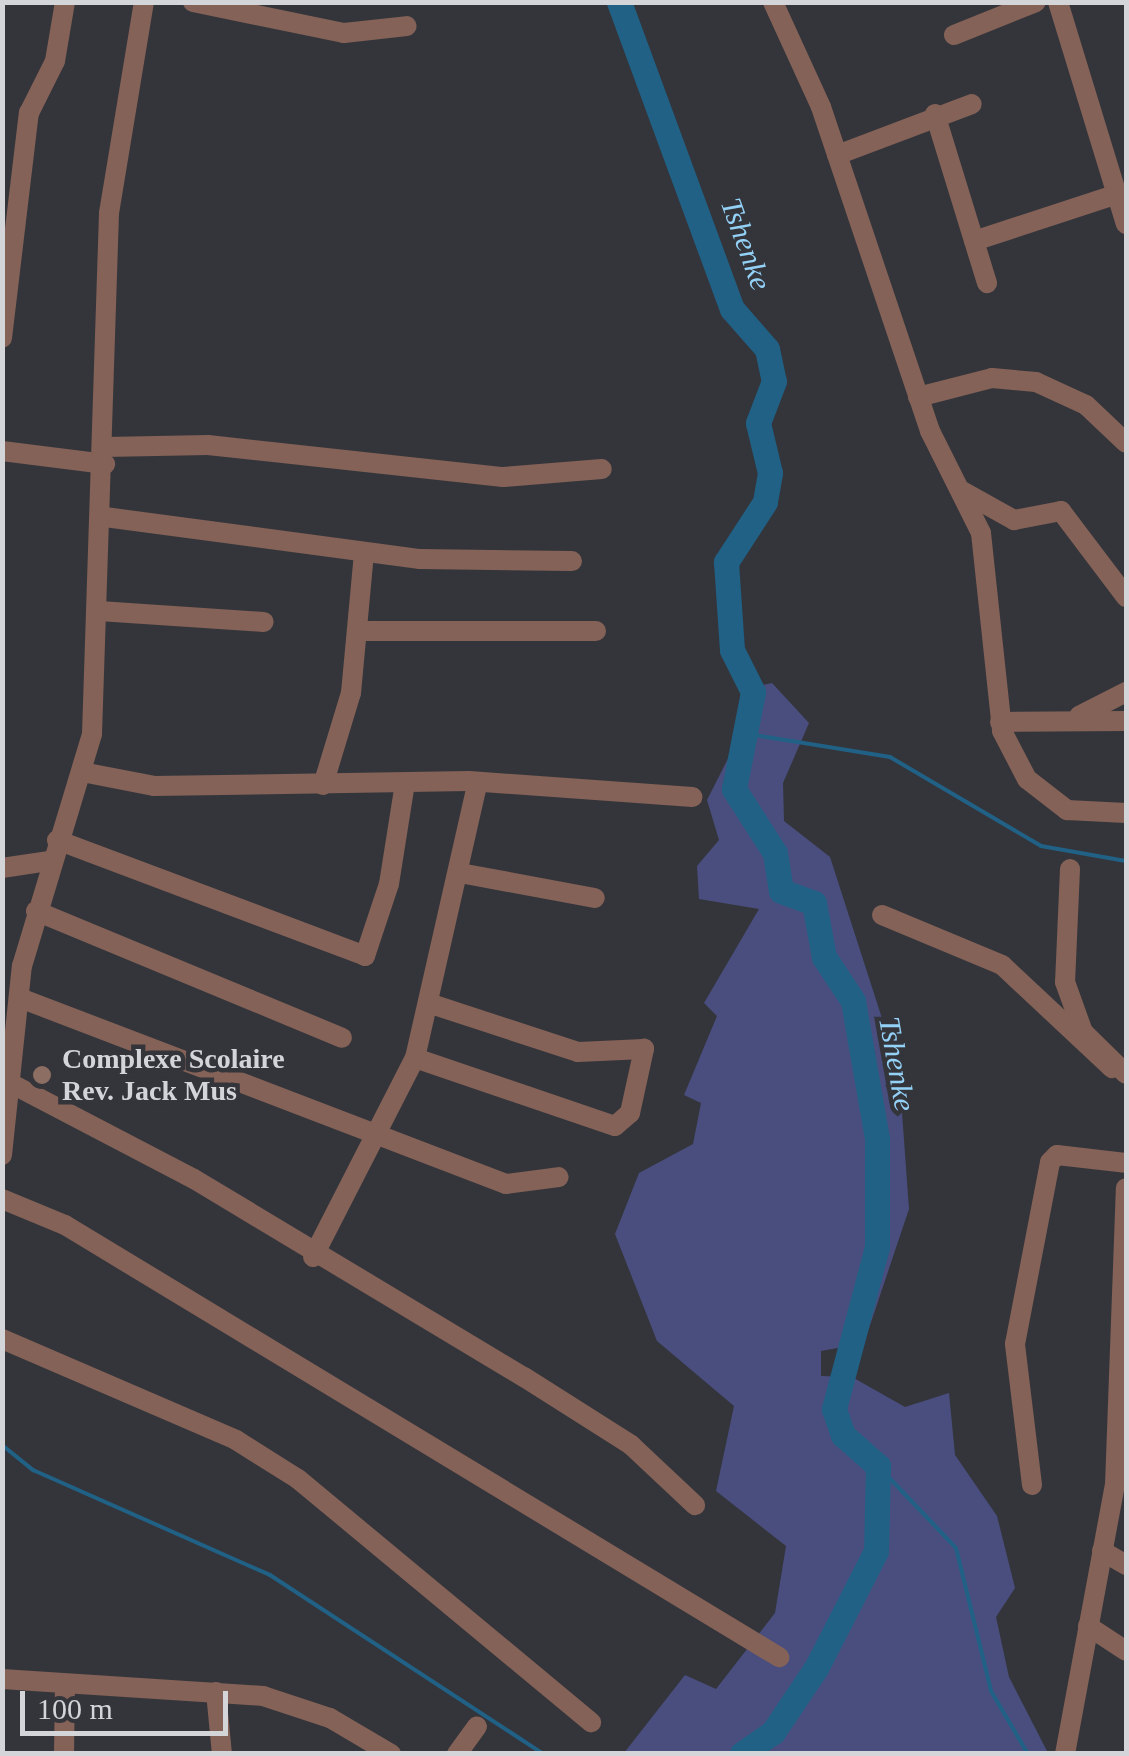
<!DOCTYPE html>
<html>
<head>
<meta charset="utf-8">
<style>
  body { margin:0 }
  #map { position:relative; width:1129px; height:1756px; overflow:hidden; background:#34353b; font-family:Georgia,serif }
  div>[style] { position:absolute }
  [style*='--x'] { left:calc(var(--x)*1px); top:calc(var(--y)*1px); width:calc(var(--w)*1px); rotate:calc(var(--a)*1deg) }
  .green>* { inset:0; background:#494e7e }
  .stream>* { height:4px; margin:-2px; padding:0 2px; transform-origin:2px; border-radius:2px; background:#206185 }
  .river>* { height:25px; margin:-12.5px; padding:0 12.5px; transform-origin:12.5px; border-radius:12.5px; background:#206185 }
  .minor>* { height:20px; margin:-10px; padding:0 10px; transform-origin:10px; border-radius:10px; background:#846257 }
  .dots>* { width:28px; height:28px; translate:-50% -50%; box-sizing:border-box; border:5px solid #34353b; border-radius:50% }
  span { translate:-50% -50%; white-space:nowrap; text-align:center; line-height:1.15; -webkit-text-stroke:9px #34353b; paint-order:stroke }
  .poi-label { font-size:28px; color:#d4d5d9; font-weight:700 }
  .left { translate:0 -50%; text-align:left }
  .water-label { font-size:30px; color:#94d1f7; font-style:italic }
  .frame { position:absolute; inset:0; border:5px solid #d4d5d9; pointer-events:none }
  .scale { position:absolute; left:20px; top:1691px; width:208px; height:45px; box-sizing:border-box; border:5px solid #d4d5d9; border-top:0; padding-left:12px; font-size:30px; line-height:35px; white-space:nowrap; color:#d4d5d9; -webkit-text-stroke:8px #34353b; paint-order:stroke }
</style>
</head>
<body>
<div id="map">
  <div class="green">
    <div style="clip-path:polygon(772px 683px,809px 723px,783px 783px,784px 821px,830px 857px,899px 1071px,909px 1209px,864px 1343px,821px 1351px,821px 1376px,852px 1377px,905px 1407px,949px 1393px,955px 1455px,997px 1516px,1015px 1588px,996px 1617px,1009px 1677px,1048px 1753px,624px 1753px,685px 1675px,716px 1689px,775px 1613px,786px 1546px,716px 1491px,734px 1406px,657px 1341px,615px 1234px,639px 1173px,693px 1144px,701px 1103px,684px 1095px,717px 1016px,704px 1003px,759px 909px,699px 899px,697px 866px,719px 840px,707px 800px,737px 741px,742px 690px)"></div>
  </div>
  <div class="stream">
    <div style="--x:748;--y:734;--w:144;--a:9.2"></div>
    <div style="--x:890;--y:757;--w:175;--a:30.5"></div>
    <div style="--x:1041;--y:846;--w:86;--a:10"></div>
    <div style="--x:2;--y:1445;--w:40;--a:39"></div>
    <div style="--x:33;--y:1470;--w:259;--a:23.9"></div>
    <div style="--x:270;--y:1575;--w:327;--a:33.2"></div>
    <div style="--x:878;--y:1466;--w:113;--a:46.4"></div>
    <div style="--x:956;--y:1548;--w:147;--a:76.2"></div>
    <div style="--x:991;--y:1691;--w:73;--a:59.6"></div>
  </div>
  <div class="river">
    <div style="--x:619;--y:2;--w:327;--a:69.8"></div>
    <div style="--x:732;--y:309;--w:53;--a:48.8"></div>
    <div style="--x:767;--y:349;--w:33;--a:78"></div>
    <div style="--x:774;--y:381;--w:45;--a:110.9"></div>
    <div style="--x:758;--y:423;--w:51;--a:76.5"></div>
    <div style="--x:770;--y:473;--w:29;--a:100"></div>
    <div style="--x:765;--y:502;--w:72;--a:123"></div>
    <div style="--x:726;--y:562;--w:88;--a:86.1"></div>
    <div style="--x:732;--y:650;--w:47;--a:63.4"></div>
    <div style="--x:753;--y:692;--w:99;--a:101.1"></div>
    <div style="--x:734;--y:789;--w:76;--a:57.4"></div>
    <div style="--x:775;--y:853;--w:38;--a:81"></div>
    <div style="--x:781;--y:891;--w:35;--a:20"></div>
    <div style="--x:814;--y:903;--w:55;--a:79.5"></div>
    <div style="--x:824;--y:957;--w:53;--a:56.6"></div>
    <div style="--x:853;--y:1001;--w:139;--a:80.1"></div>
    <div style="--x:877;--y:1138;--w:109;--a:90"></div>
    <div style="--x:877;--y:1247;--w:168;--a:104.9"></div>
    <div style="--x:834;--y:1409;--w:28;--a:71"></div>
    <div style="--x:843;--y:1435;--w:47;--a:41.5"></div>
    <div style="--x:878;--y:1466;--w:85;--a:91.3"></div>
    <div style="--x:876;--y:1551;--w:131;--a:117.1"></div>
    <div style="--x:816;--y:1668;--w:77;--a:123.9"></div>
    <div style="--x:773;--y:1732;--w:38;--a:145"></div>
  </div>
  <div class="minor">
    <div style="--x:193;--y:2;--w:154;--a:11.6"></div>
    <div style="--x:344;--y:33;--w:63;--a:-6.3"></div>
    <div style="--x:773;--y:2;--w:115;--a:65.4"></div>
    <div style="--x:821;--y:107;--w:342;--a:71.4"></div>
    <div style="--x:930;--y:431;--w:114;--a:63.4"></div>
    <div style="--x:981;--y:533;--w:199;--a:83.9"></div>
    <div style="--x:1002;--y:731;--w:54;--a:62.5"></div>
    <div style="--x:1027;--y:779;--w:51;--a:37.8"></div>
    <div style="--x:1067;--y:810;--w:59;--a:2.9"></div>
    <div style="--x:1058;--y:2;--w:232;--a:73"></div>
    <div style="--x:954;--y:35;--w:88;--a:-21.9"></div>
    <div style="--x:935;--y:114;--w:177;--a:72.9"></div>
    <div style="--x:837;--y:155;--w:144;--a:-20.7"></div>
    <div style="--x:974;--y:241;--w:151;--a:-18.1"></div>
    <div style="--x:2;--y:338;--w:227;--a:-83.2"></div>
    <div style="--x:29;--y:113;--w:58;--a:-63.4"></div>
    <div style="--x:55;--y:61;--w:60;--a:-80.4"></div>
    <div style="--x:918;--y:397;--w:76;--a:-14.4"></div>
    <div style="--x:992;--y:378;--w:44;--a:5.2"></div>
    <div style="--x:1036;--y:382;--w:55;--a:24.7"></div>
    <div style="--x:1086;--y:405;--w:55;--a:43.5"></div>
    <div style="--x:105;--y:447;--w:103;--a:-1.1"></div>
    <div style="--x:208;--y:445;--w:297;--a:6.2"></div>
    <div style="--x:503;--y:477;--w:99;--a:-4.6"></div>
    <div style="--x:2;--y:451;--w:104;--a:7.2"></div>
    <div style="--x:962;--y:491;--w:60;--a:29.1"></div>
    <div style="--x:1014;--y:520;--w:48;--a:-10.8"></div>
    <div style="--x:1061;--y:511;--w:108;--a:52.9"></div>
    <div style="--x:105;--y:517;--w:318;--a:7.6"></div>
    <div style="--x:420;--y:559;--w:152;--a:0.8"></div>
    <div style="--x:99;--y:611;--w:165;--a:3.8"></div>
    <div style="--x:360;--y:631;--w:236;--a:0"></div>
    <div style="--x:1079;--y:716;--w:53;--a:-27.1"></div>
    <div style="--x:1000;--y:722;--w:126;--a:-0.5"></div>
    <div style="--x:82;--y:772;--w:73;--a:11"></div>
    <div style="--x:154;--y:786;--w:315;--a:-0.9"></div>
    <div style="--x:469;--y:781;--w:224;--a:4.1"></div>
    <div style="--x:323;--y:785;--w:96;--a:-73.1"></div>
    <div style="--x:351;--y:693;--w:141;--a:-84.7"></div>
    <div style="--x:57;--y:840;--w:329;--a:20.6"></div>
    <div style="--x:365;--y:956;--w:76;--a:-71.6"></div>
    <div style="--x:389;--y:884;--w:102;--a:-81"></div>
    <div style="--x:2;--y:868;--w:48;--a:-8.5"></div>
    <div style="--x:1070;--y:869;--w:113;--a:92.5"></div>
    <div style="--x:1065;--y:982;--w:53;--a:70.2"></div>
    <div style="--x:1083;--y:1032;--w:60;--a:44.3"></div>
    <div style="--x:460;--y:873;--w:137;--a:10.5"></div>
    <div style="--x:36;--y:911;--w:331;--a:22.5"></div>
    <div style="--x:882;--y:915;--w:130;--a:22.6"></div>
    <div style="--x:1002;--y:965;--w:151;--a:43.1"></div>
    <div style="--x:20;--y:998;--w:520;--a:20.94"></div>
    <div style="--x:506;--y:1184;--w:53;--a:-7.5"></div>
    <div style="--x:415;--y:1058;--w:211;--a:18.8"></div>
    <div style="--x:615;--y:1126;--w:20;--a:-41"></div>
    <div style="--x:630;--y:1113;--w:66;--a:-77.7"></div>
    <div style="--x:644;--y:1049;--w:66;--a:177.4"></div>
    <div style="--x:578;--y:1052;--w:155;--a:-161.9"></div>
    <div style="--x:12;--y:1084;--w:205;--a:27.6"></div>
    <div style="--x:194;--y:1179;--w:385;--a:31"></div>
    <div style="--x:524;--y:1377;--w:127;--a:32.4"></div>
    <div style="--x:631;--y:1445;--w:88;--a:43.2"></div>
    <div style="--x:2;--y:1155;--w:190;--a:-84"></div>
    <div style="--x:22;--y:966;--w:242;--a:-73.2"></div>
    <div style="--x:92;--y:734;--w:521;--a:-88.13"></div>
    <div style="--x:109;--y:213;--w:214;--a:-80.6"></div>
    <div style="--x:2;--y:1199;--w:68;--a:22.4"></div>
    <div style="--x:65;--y:1225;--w:835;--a:31.18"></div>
    <div style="--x:313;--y:1257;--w:224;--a:-62.9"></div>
    <div style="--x:415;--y:1058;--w:280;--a:-77.2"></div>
    <div style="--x:2;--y:1339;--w:255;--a:23.3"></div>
    <div style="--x:236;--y:1440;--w:73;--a:32.2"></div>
    <div style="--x:298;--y:1479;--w:381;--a:39.7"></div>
    <div style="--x:1032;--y:1485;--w:142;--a:-96.9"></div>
    <div style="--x:1015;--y:1344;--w:185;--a:-79.1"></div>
    <div style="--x:1050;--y:1162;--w:10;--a:-45"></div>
    <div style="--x:1057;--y:1155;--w:69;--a:6.6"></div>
    <div style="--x:1102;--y:1551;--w:28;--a:30"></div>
    <div style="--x:1088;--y:1626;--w:45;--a:33.3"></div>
    <div style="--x:2;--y:1679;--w:262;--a:3.7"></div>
    <div style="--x:263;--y:1696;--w:71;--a:18.2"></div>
    <div style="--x:330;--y:1718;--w:71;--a:30.5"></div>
    <div style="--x:216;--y:1692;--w:62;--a:84.5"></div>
    <div style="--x:64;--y:1754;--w:70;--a:-89.2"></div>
    <div style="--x:457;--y:1754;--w:34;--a:-54"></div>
    <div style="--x:1065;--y:1754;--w:274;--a:-79.5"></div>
    <div style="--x:1115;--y:1485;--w:297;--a:-87.9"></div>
  </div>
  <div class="dots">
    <div style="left:42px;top:1075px;background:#8d6e63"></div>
  </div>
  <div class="poi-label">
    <span class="left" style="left:62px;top:1075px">Complexe Scolaire<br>Rev. Jack Mus</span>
  </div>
  <div class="water-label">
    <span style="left:746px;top:244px;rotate:70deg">Tshenke</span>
    <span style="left:897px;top:1064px;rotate:80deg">Tshenke</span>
  </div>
  <div class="frame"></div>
  <div class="scale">100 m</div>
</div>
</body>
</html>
